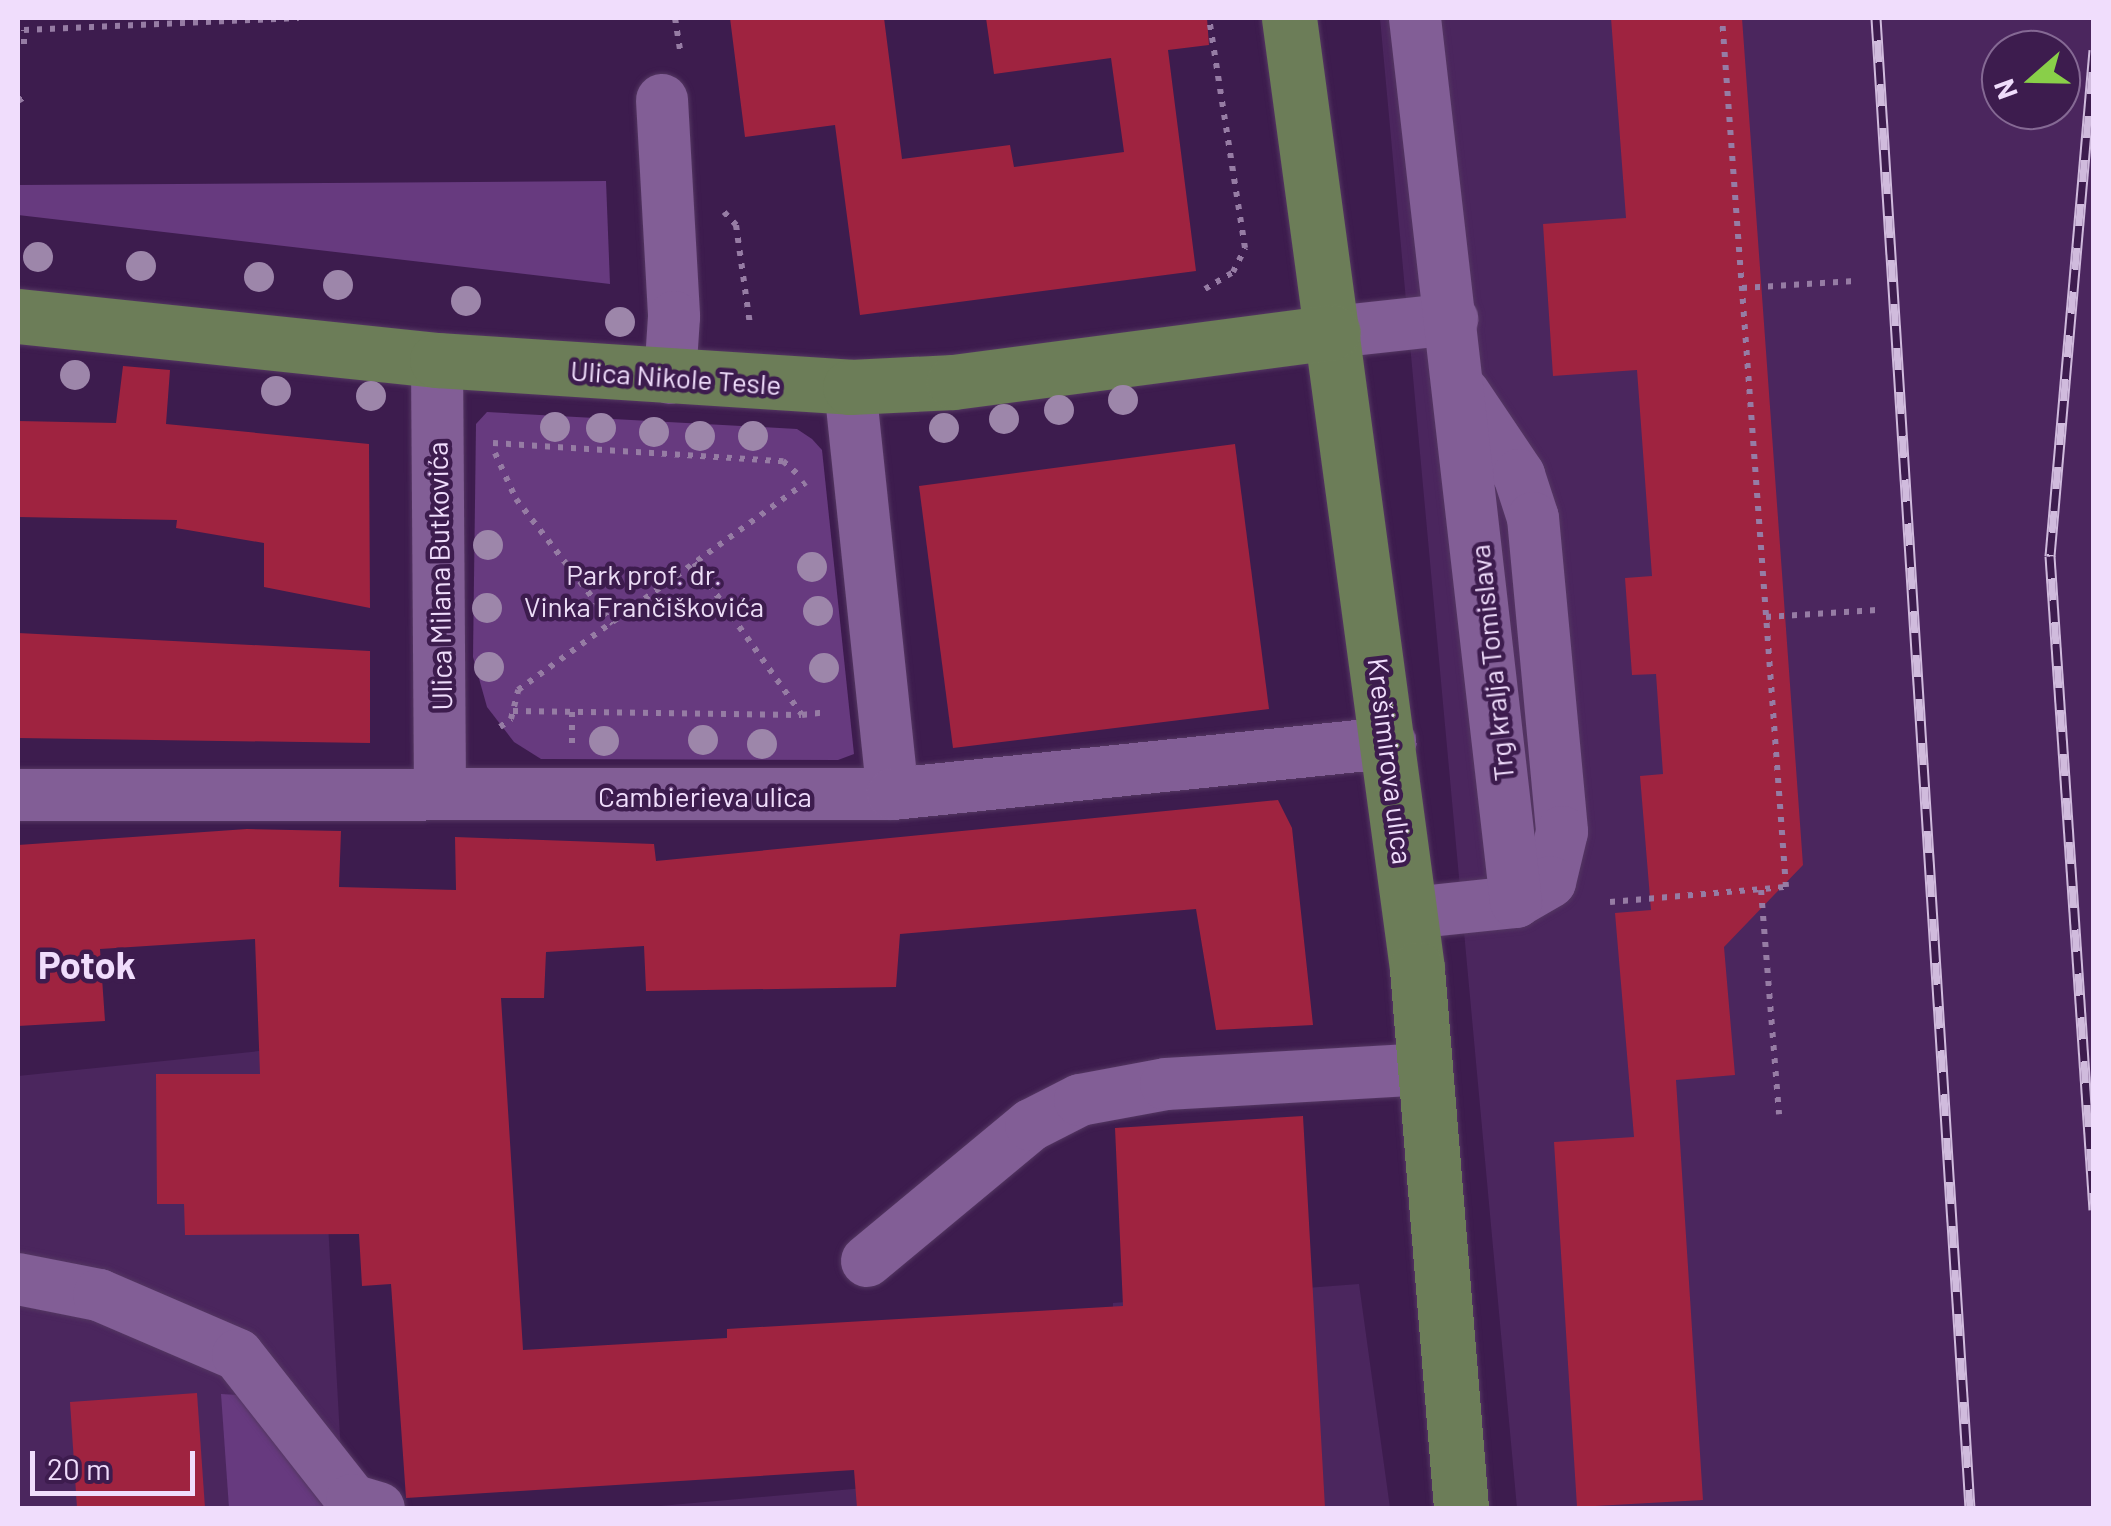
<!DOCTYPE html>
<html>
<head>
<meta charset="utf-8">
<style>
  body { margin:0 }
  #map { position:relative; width:2111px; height:1526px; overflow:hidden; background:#3d1c4e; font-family:Barlow,sans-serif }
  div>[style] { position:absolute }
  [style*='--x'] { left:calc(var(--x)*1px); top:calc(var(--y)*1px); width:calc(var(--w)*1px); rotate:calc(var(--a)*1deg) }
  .built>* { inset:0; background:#4b265e }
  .green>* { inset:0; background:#673a7f }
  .building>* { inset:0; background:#9f2340 }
  .path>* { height:6px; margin-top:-3px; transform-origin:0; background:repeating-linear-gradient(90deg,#967ca4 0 5px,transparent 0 13px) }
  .roads { filter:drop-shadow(0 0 2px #543762) drop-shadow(0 0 2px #543762) }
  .minor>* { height:52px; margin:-26px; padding:0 26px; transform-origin:26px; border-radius:26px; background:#825e96 }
  .major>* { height:55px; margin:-27.5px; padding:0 27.5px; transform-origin:27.5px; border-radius:27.5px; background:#6c7d58 }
  .rail>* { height:11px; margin-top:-5.5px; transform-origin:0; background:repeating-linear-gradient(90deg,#3d1c4e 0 22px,#d0bbdd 0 44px); box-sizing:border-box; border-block:2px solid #d0bbdd }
  .trees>* { width:30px; height:30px; margin:-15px; border-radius:50%; background:#9d86aa }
  span { translate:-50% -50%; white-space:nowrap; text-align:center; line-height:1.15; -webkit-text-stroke:9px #3d1c4e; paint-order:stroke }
  .street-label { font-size:28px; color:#f0ddfc }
  .park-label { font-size:28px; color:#ecddf6 }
  .district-label { font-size:38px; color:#f0ddfc; font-weight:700 }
  .frame { position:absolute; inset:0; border:20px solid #f0ddfc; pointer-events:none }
  .north { position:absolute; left:1981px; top:30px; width:100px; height:100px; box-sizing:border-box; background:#3d1c4e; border:2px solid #856994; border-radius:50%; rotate:250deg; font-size:28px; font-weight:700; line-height:40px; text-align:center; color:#f0ddfc }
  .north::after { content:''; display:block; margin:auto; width:35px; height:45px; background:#89cf49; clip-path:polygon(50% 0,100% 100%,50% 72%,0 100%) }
  .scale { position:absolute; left:30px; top:1451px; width:165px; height:45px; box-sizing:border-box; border:5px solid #f0ddfc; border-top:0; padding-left:12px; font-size:30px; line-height:35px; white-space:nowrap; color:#f0ddfc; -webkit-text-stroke:8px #3d1c4e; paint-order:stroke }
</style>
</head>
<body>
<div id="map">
  <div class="built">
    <div style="clip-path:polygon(evenodd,1380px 18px,2093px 18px,2093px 1508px,1517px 1508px,1380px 18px,2001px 50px,2061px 50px,2061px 110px,2001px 110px,2001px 50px)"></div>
    <div style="clip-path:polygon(318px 1045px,344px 1508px,18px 1508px,18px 1076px)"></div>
    <div style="clip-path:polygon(1359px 1284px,1390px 1508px,637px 1508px,1105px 1467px,1113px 1303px)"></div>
  </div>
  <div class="green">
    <div style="clip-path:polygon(606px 181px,610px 284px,18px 215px,18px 185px)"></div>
    <div style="clip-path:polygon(487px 412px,797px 429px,812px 439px,822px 450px,854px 754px,838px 760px,541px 759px,514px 742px,487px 707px,473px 657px,476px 424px)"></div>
    <div style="clip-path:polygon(221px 1394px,238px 1395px,334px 1508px,229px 1508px)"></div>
  </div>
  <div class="building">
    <div style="clip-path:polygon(730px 18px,884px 18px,902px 159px,1010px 145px,1014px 167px,1124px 152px,1111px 58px,994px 74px,986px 18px,1207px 18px,1209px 45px,1168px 50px,1196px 271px,860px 315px,835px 125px,745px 137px)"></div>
    <div style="clip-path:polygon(1611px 18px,1742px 18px,1803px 865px,1724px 947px,1735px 1075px,1676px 1080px,1703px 1500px,1577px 1507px,1554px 1142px,1634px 1137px,1615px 913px,1651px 910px,1640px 776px,1663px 774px,1656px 674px,1632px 675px,1625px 578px,1652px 576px,1637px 370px,1553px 376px,1543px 224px,1626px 218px)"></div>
    <div style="clip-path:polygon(123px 366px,170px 370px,166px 424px,369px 444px,370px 608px,264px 587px,264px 543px,176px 528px,177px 520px,18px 517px,18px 421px,116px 423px)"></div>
    <div style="clip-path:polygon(1235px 444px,1269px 709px,953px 748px,919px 486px)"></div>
    <div style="clip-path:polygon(18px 633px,370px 651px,370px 743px,18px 738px)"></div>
    <div style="clip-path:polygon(1278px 800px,1292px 828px,1313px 1025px,1216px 1030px,1196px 909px,900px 934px,896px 987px,646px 991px,644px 946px,546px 952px,544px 998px,501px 998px,523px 1350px,727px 1338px,727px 1329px,1123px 1306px,1115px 1128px,1303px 1116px,1325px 1508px,857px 1508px,854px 1470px,406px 1498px,391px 1284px,362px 1286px,359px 1234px,185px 1235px,184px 1204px,157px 1204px,156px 1074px,260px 1074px,255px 939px,100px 949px,105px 1021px,18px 1026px,18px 845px,247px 829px,341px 831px,339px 887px,456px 890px,455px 837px,654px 844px,656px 861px)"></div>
    <div style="clip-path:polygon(197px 1393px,205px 1508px,77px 1508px,70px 1402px)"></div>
  </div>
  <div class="path">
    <div style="--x:675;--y:18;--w:33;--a:81"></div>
    <div style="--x:24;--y:44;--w:14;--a:-90"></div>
    <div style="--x:24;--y:30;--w:275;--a:-2.5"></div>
    <div style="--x:18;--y:101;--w:9;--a:-32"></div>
    <div style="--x:724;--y:212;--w:18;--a:47"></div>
    <div style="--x:736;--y:225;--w:100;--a:82"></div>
    <div style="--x:1742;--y:288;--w:113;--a:-3.5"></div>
    <div style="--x:1205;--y:289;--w:33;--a:-31"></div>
    <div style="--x:1233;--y:272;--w:27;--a:-63"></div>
    <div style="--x:1245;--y:248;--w:233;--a:-98.9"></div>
    <div style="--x:493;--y:443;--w:291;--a:3.6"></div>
    <div style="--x:783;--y:461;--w:25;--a:42"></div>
    <div style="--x:495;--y:453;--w:51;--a:65.5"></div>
    <div style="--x:516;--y:499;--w:158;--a:52.2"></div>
    <div style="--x:694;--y:563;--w:186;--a:54.6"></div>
    <div style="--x:802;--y:715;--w:25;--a:-7"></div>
    <div style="--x:1766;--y:617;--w:111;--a:-3.6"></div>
    <div style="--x:513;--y:711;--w:288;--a:0.8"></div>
    <div style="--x:500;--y:727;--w:14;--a:-36"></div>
    <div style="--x:511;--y:719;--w:30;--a:-76"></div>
    <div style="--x:518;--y:690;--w:355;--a:-35.8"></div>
    <div style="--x:572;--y:743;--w:31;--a:-90"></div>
    <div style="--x:1761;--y:890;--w:225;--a:85.4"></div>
    <div style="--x:1610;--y:902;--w:177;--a:-4.9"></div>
    <div style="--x:1786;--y:887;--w:871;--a:-94.21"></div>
  </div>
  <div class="roads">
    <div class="minor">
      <div style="--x:662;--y:100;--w:217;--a:86.8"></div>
      <div style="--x:674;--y:317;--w:61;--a:93.8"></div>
      <div style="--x:1333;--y:332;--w:120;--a:-6.2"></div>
      <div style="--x:437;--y:360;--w:431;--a:89.6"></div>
      <div style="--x:850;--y:387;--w:409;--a:84"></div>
      <div style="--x:1464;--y:393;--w:99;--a:56.1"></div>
      <div style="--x:1519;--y:475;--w:45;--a:72"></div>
      <div style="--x:1533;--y:518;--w:315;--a:84.7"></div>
      <div style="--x:1562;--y:832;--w:51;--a:103.5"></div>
      <div style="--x:1550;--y:882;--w:39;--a:150"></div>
      <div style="--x:18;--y:795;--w:875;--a:-0.07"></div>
      <div style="--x:893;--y:794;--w:500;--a:-5.9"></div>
      <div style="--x:1411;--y:913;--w:106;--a:-6"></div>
      <div style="--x:1516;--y:902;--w:890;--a:-96.52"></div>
      <div style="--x:867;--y:1261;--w:213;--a:-39.7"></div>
      <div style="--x:1031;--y:1125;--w:55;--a:-27"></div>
      <div style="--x:1080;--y:1100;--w:87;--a:-10.5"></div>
      <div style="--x:1166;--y:1084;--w:261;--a:-3.3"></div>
      <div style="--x:18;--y:1279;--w:83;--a:11.2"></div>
      <div style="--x:99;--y:1295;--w:151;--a:23.3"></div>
      <div style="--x:238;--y:1355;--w:184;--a:51.8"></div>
      <div style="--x:352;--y:1500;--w:28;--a:17"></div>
    </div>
    <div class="major">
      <div style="--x:1289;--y:18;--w:960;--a:82.33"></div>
      <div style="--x:1417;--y:969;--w:541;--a:85.33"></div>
      <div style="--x:18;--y:316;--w:421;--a:6"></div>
      <div style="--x:437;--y:360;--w:414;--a:3.7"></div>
      <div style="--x:850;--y:387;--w:104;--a:-2.8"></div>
      <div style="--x:954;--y:382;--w:382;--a:-7.5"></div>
    </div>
  </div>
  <div class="rail">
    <div style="--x:1876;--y:18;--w:1493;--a:86.39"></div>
    <div style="--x:2094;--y:50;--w:508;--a:94.97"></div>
    <div style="--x:2050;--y:556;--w:655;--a:86.15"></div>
  </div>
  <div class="trees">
    <div style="left:38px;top:257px"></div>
    <div style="left:141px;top:266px"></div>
    <div style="left:259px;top:277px"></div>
    <div style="left:338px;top:285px"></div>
    <div style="left:466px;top:301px"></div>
    <div style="left:620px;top:322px"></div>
    <div style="left:75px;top:375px"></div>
    <div style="left:276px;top:391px"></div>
    <div style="left:371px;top:396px"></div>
    <div style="left:1123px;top:400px"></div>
    <div style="left:1059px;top:410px"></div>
    <div style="left:1004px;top:419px"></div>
    <div style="left:555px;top:427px"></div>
    <div style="left:601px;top:428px"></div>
    <div style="left:944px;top:428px"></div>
    <div style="left:654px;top:432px"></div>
    <div style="left:700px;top:436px"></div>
    <div style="left:753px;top:436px"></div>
    <div style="left:488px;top:545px"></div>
    <div style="left:812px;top:567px"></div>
    <div style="left:487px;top:608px"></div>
    <div style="left:818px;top:611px"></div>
    <div style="left:489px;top:667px"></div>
    <div style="left:824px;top:668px"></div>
    <div style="left:703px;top:740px"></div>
    <div style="left:604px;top:741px"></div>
    <div style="left:762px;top:744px"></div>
  </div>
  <div class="street-label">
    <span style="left:676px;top:377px;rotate:4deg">Ulica Nikole Tesle</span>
    <span style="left:439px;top:576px;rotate:-91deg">Ulica Milana Butkovića</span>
    <span style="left:1491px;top:663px;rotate:-96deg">Trg kralja Tomislava</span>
    <span style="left:1391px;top:761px;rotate:83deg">Krešimirova ulica</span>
    <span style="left:705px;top:796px">Cambierieva ulica</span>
  </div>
  <div class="park-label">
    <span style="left:644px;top:590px">Park prof. dr.<br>Vinka Frančiškovića</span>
  </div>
  <div class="district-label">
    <span style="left:87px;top:965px">Potok</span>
  </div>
  <div class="frame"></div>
  <div class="north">N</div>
  <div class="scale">20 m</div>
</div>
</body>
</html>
